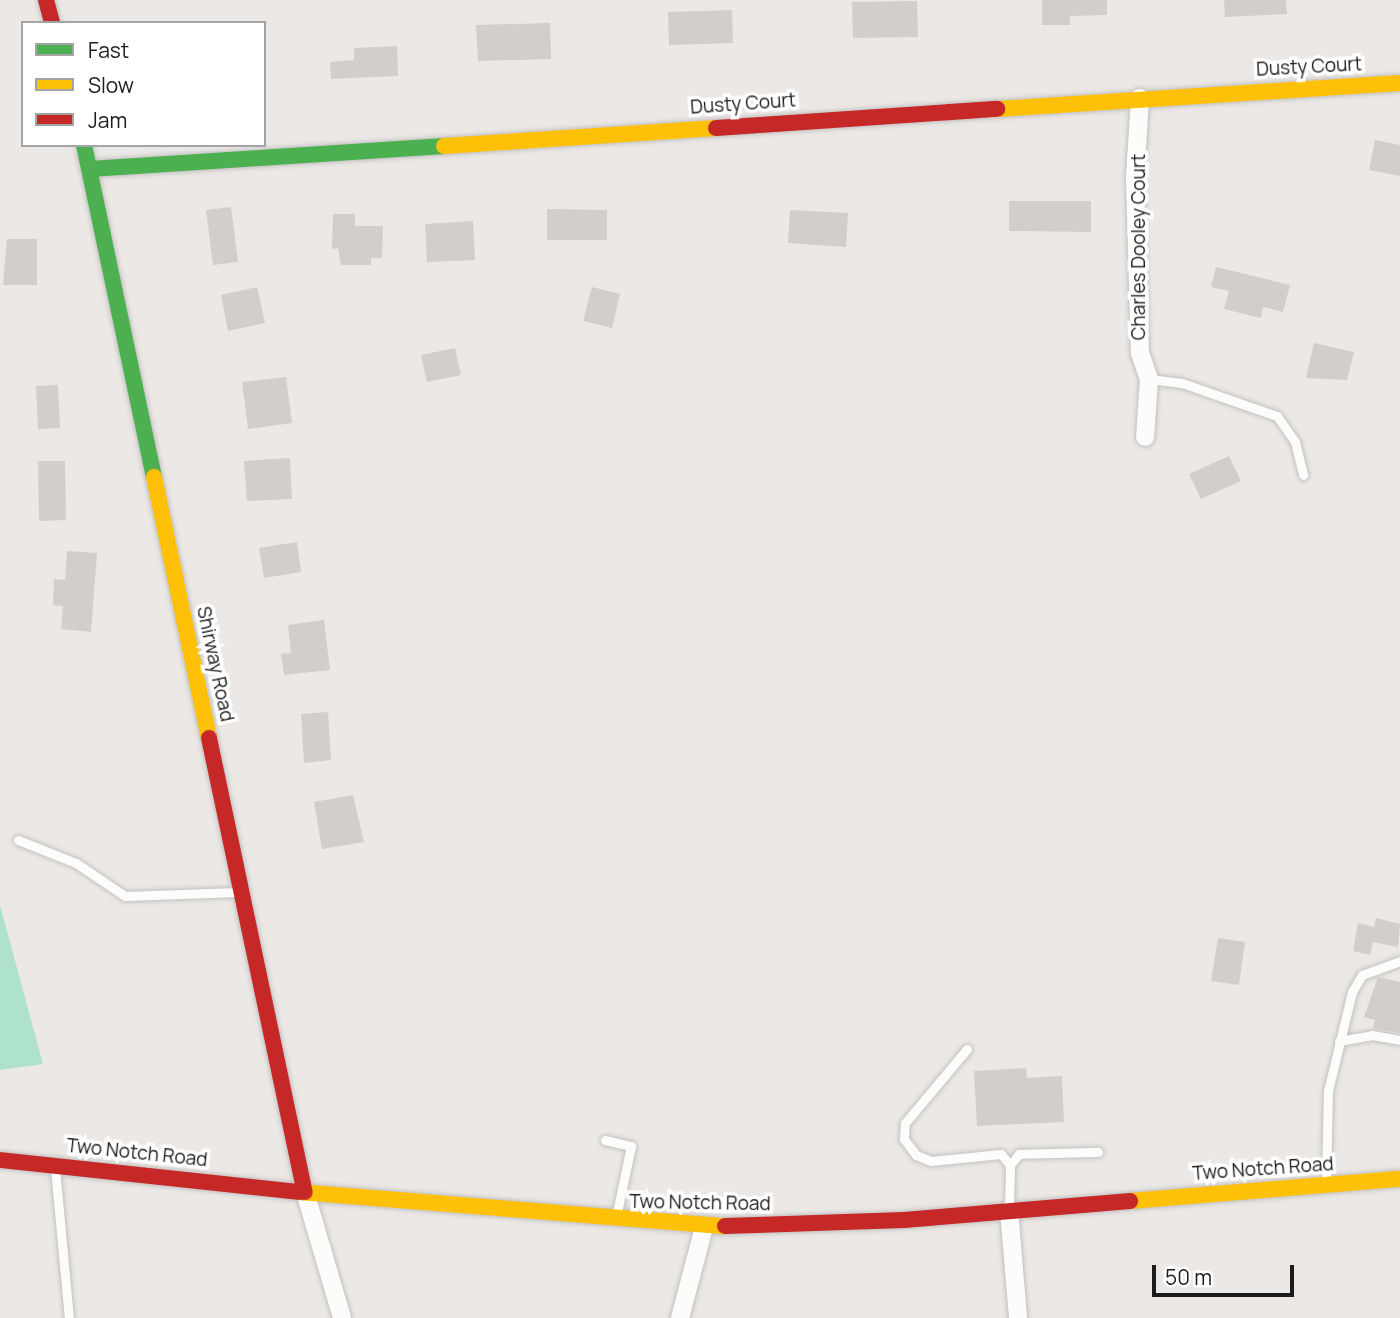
<!DOCTYPE html>
<html>
<head>
<meta charset="utf-8">
<style>
  body { margin:0 }
  #map { position:relative; width:1400px; height:1318px; overflow:hidden; background:#ebe8e5; font-family:Manrope,sans-serif }
  div>[style] { position:absolute }
  [style*='--x'] { left:calc(var(--x)*1px); top:calc(var(--y)*1px); width:calc(var(--w)*1px); rotate:calc(var(--a)*1deg) }
  .pitch>* { inset:0; background:#afe2cb }
  .building>* { inset:0; background:#d1cecc }
  .roads { filter:drop-shadow(0 0 2px #c3c2c1) drop-shadow(0 0 2px #c3c2c1) }
  .lane>* { height:9px; margin:-4.5px; padding:0 4.5px; transform-origin:4.5px; border-radius:4.5px; background:#fcfcfb }
  .street>* { height:18px; margin:-9px; padding:0 9px; transform-origin:9px; border-radius:9px; background:#fcfcfb }
  .fast>* { height:16px; margin:-8px; padding:0 8px; transform-origin:8px; border-radius:8px; background:#4caf50 }
  .slow>* { height:16px; margin:-8px; padding:0 8px; transform-origin:8px; border-radius:8px; background:#ffc107 }
  .jam>* { height:16px; margin:-8px; padding:0 8px; transform-origin:8px; border-radius:8px; background:#c62828 }
  span { translate:-50% -50%; white-space:nowrap; text-align:center; line-height:1.15; -webkit-text-stroke:7px #fff; paint-order:stroke }
  .street-label { font-size:19px; color:#1c1c1c }
  .legend { position:absolute; left:21px; top:21px; width:245px; height:126px; box-sizing:border-box; background:#fff; border:2px solid #a4a4a4; margin:0; padding:9px 12px; list-style:none; font-size:21px; color:#1c1c1c }
  .legend li { display:flex; align-items:center; gap:14px; height:35px }
  .legend b { width:35px; border:2px solid #a4a4a4 }
  .scale { position:absolute; left:1152px; top:1265px; width:142px; height:32px; box-sizing:border-box; border:4px solid #1c1c1c; border-top:0; padding-left:9px; font-size:21px; line-height:24px; white-space:nowrap; color:#1c1c1c; -webkit-text-stroke:5px #fff; paint-order:stroke }
</style>
</head>
<body>
<div id="map">
  <div class="pitch">
    <div style="clip-path:polygon(0 905px,43px 1064px,0 1070px)"></div>
  </div>
  <div class="building">
    <div style="clip-path:polygon(1042px 0,1107px 0,1107px 15px,1070px 16px,1070px 25px,1042px 25px)"></div>
    <div style="clip-path:polygon(1224px 0,1286px 0,1287px 14px,1225px 17px)"></div>
    <div style="clip-path:polygon(917px 1px,918px 37px,853px 38px,852px 2px)"></div>
    <div style="clip-path:polygon(732px 10px,733px 43px,669px 45px,668px 12px)"></div>
    <div style="clip-path:polygon(550px 23px,551px 59px,478px 61px,476px 25px)"></div>
    <div style="clip-path:polygon(397px 46px,398px 76px,331px 79px,330px 62px,354px 60px,354px 48px)"></div>
    <div style="clip-path:polygon(1375px 140px,1400px 145px,1400px 176px,1369px 170px)"></div>
    <div style="clip-path:polygon(1009px 201px,1091px 201px,1091px 232px,1009px 231px)"></div>
    <div style="clip-path:polygon(231px 207px,238px 262px,213px 265px,206px 210px)"></div>
    <div style="clip-path:polygon(547px 209px,607px 210px,607px 240px,547px 240px)"></div>
    <div style="clip-path:polygon(790px 210px,848px 213px,846px 247px,788px 243px)"></div>
    <div style="clip-path:polygon(333px 214px,355px 214px,355px 226px,383px 226px,382px 258px,371px 258px,371px 265px,341px 265px,338px 248px,332px 249px)"></div>
    <div style="clip-path:polygon(473px 221px,475px 260px,427px 262px,425px 224px)"></div>
    <div style="clip-path:polygon(7px 239px,37px 239px,37px 285px,3px 285px)"></div>
    <div style="clip-path:polygon(1216px 267px,1290px 285px,1283px 312px,1263px 307px,1261px 318px,1224px 309px,1229px 291px,1211px 287px)"></div>
    <div style="clip-path:polygon(257px 287px,265px 323px,228px 331px,221px 295px)"></div>
    <div style="clip-path:polygon(592px 287px,620px 294px,612px 328px,583px 321px)"></div>
    <div style="clip-path:polygon(1314px 343px,1354px 352px,1347px 380px,1306px 378px)"></div>
    <div style="clip-path:polygon(455px 348px,461px 375px,427px 382px,421px 355px)"></div>
    <div style="clip-path:polygon(286px 377px,292px 423px,248px 429px,242px 382px)"></div>
    <div style="clip-path:polygon(58px 385px,60px 428px,38px 429px,36px 386px)"></div>
    <div style="clip-path:polygon(1229px 456px,1241px 481px,1201px 499px,1189px 474px)"></div>
    <div style="clip-path:polygon(290px 458px,292px 499px,247px 501px,244px 461px)"></div>
    <div style="clip-path:polygon(38px 461px,65px 461px,66px 520px,39px 521px)"></div>
    <div style="clip-path:polygon(297px 542px,301px 572px,264px 578px,259px 548px)"></div>
    <div style="clip-path:polygon(67px 551px,97px 553px,91px 632px,61px 629px,63px 606px,53px 605px,54px 579px,65px 580px)"></div>
    <div style="clip-path:polygon(324px 620px,330px 670px,284px 675px,281px 654px,291px 653px,288px 625px)"></div>
    <div style="clip-path:polygon(328px 712px,331px 760px,304px 763px,301px 714px)"></div>
    <div style="clip-path:polygon(353px 795px,364px 842px,322px 849px,314px 802px)"></div>
    <div style="clip-path:polygon(1376px 918px,1400px 924px,1398px 947px,1373px 942px,1370px 955px,1353px 951px,1358px 923px,1374px 927px)"></div>
    <div style="clip-path:polygon(1218px 938px,1245px 942px,1239px 985px,1211px 981px)"></div>
    <div style="clip-path:polygon(1378px 977px,1400px 982px,1400px 1033px,1373px 1028px,1375px 1020px,1364px 1017px)"></div>
    <div style="clip-path:polygon(1026px 1068px,1027px 1078px,1062px 1076px,1064px 1122px,977px 1126px,974px 1071px)"></div>
  </div>
  <div class="roads">
    <div class="lane">
      <div style="--x:1149;--y:379;--w:33;--a:7"></div>
      <div style="--x:1182;--y:383;--w:101;--a:19.2"></div>
      <div style="--x:1277;--y:416;--w:32;--a:55"></div>
      <div style="--x:1295;--y:442;--w:34;--a:76"></div>
      <div style="--x:18;--y:840;--w:62;--a:21.6"></div>
      <div style="--x:76;--y:863;--w:59;--a:34"></div>
      <div style="--x:125;--y:896;--w:113;--a:-2"></div>
      <div style="--x:1339;--y:1041;--w:34;--a:-10"></div>
      <div style="--x:1372;--y:1035;--w:28;--a:10"></div>
      <div style="--x:967;--y:1049;--w:97;--a:130"></div>
      <div style="--x:905;--y:1123;--w:16;--a:94"></div>
      <div style="--x:904;--y:1139;--w:20;--a:53"></div>
      <div style="--x:916;--y:1155;--w:16;--a:22"></div>
      <div style="--x:931;--y:1161;--w:70;--a:-5.7"></div>
      <div style="--x:1001;--y:1154;--w:14;--a:51"></div>
      <div style="--x:1010;--y:1165;--w:43;--a:91.3"></div>
      <div style="--x:605;--y:1140;--w:27;--a:13"></div>
      <div style="--x:631;--y:1146;--w:73;--a:101.9"></div>
      <div style="--x:1010;--y:1165;--w:14;--a:-51"></div>
      <div style="--x:1019;--y:1154;--w:79;--a:-1.5"></div>
      <div style="--x:55;--y:1168;--w:151;--a:84.7"></div>
      <div style="--x:1326;--y:1183;--w:92;--a:-88.8"></div>
      <div style="--x:1328;--y:1091;--w:102;--a:-76.4"></div>
      <div style="--x:1352;--y:992;--w:20;--a:-60"></div>
      <div style="--x:1362;--y:975;--w:40;--a:-20.2"></div>
    </div>
    <div class="street">
      <div style="--x:1140;--y:98;--w:79;--a:93.6"></div>
      <div style="--x:1135;--y:177;--w:176;--a:88.4"></div>
      <div style="--x:1140;--y:353;--w:28;--a:71"></div>
      <div style="--x:1149;--y:379;--w:58;--a:93.9"></div>
      <div style="--x:305;--y:1192;--w:131;--a:73.6"></div>
      <div style="--x:1009;--y:1210;--w:108;--a:85.2"></div>
      <div style="--x:680;--y:1318;--w:94;--a:-75.2"></div>
    </div>
    <div class="fast">
      <div style="--x:84;--y:145;--w:339;--a:78.1"></div>
      <div style="--x:90;--y:169;--w:355;--a:-3.7"></div>
    </div>
    <div class="slow">
      <div style="--x:997;--y:109;--w:404;--a:-3.7"></div>
      <div style="--x:444;--y:146;--w:273;--a:-3.8"></div>
      <div style="--x:154;--y:477;--w:267;--a:78.1"></div>
      <div style="--x:299;--y:1192;--w:427;--a:4.6"></div>
      <div style="--x:1130;--y:1201;--w:271;--a:-4.7"></div>
    </div>
    <div class="jam">
      <div style="--x:46;--y:0;--w:24;--a:75"></div>
      <div style="--x:716;--y:128;--w:282;--a:-3.9"></div>
      <div style="--x:209;--y:738;--w:464;--a:78.1"></div>
      <div style="--x:0;--y:1160;--w:301;--a:6.1"></div>
      <div style="--x:725;--y:1226;--w:179;--a:-1.9"></div>
      <div style="--x:904;--y:1220;--w:227;--a:-4.8"></div>
    </div>
  </div>
  <div class="street-label">
    <span style="left:1309px;top:67px;rotate:-3deg">Dusty Court</span>
    <span style="left:743px;top:104px;rotate:-4deg">Dusty Court</span>
    <span style="left:1139px;top:247px;rotate:-90deg">Charles Dooley Court</span>
    <span style="left:215px;top:664px;rotate:78deg">Shirway Road</span>
    <span style="left:137px;top:1153px;rotate:6deg">Two Notch Road</span>
    <span style="left:1263px;top:1169px;rotate:-4deg">Two Notch Road</span>
    <span style="left:700px;top:1203px;rotate:1deg">Two Notch Road</span>
  </div>
  <ul class="legend">
  <li><b style="height:9px;background:#4caf50"></b>Fast</li>
  <li><b style="height:9px;background:#ffc107"></b>Slow</li>
  <li><b style="height:9px;background:#c62828"></b>Jam</li>
  </ul>
  <div class="scale">50 m</div>
</div>
</body>
</html>
